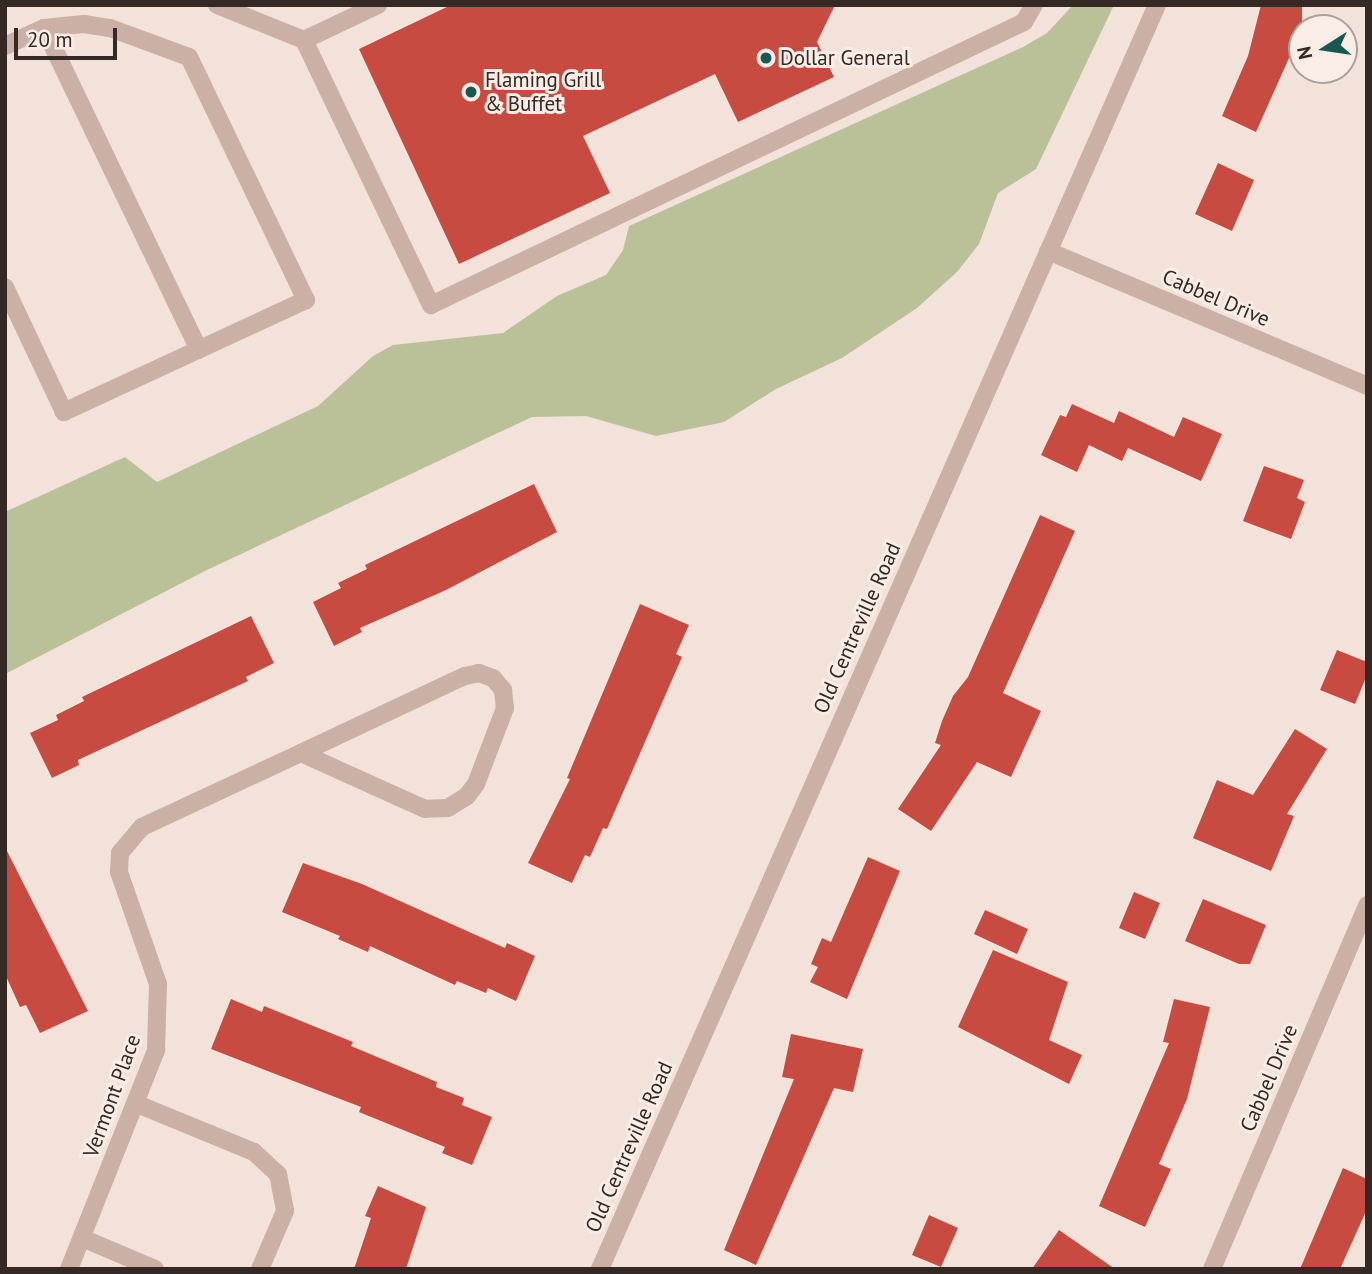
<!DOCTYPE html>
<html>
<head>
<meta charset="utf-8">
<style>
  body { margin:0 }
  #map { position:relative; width:1372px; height:1274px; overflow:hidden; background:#f2e2d9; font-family:"PT Sans",sans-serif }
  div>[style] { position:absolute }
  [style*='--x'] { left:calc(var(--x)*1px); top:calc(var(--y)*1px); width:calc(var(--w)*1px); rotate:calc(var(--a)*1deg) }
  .green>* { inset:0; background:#bac199 }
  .building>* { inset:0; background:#c84b41 }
  .minor>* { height:18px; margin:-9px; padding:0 9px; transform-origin:9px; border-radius:9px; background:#cab0a5 }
  .dots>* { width:19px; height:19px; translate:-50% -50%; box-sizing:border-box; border:4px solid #f9ede5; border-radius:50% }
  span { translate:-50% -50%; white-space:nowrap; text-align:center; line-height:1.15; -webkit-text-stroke:6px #f9ede5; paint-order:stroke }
  .poi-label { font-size:21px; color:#352926 }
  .left { translate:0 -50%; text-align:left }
  .street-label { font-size:21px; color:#352926 }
  .frame { position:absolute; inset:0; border:7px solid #352926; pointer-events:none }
  .north { position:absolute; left:1288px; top:14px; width:70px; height:70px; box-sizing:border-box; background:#f9ede5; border:2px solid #ab9f99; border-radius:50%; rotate:258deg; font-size:19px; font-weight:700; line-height:28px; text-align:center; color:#352926 }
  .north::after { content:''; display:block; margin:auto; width:24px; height:32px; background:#1b5751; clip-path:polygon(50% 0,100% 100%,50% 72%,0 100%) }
  .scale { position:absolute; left:14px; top:28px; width:103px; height:32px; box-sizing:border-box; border:4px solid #352926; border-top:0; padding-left:9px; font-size:21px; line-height:24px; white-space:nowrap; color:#352926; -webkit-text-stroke:5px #f9ede5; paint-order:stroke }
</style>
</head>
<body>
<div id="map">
  <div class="green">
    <div style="clip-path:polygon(1073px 5px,1114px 5px,1036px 169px,998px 193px,979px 244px,957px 272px,917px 308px,842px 358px,776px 389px,724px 422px,656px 436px,586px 416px,532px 417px,207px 570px,5px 674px,5px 512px,125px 457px,157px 482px,318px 406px,373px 356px,393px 345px,503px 333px,557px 296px,606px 275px,623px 250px,629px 226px,1023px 47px,1047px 33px)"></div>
  </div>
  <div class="building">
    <div style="clip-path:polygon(451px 5px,835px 5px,817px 42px,834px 77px,738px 122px,715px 74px,583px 136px,610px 193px,459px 264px,359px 49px)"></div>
    <div style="clip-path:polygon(1261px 5px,1302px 5px,1302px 62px,1289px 58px,1256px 132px,1222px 116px,1248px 56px)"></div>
    <div style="clip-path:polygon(1218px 163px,1254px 180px,1232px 231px,1195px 214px)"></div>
    <div style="clip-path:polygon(1072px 404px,1114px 423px,1119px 411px,1174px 437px,1183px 417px,1222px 434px,1201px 481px,1128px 448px,1122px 461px,1089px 445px,1077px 472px,1041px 455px,1060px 415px,1066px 417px)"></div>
    <div style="clip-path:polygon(1264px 466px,1304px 480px,1297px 498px,1305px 502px,1291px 539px,1243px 521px)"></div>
    <div style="clip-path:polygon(534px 484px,557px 532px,446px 590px,360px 628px,362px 632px,334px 646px,313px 602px,341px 588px,338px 583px,367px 569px,365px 565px)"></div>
    <div style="clip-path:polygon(1040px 515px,1075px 531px,1003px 693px,1041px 711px,1011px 777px,977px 762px,931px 831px,898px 809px,941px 745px,935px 743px,942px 721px,953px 696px,968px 677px)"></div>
    <div style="clip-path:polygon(640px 604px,689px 625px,676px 654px,682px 657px,607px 829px,603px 828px,590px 857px,585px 855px,572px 883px,528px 863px,570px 779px,567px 778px)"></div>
    <div style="clip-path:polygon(251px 616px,274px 663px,246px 677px,248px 681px,78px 760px,79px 765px,52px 778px,30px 733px,58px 720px,56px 715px,84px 701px,82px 697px)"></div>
    <div style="clip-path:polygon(1337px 650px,1367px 662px,1367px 675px,1355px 704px,1320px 690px)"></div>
    <div style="clip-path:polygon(1295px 729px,1327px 749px,1287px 814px,1294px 816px,1271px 871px,1193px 838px,1217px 780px,1253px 795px)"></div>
    <div style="clip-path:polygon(5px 847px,88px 1011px,40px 1033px,26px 1005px,20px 1007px,5px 974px)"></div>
    <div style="clip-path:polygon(868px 857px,900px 871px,847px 999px,810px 982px,818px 967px,811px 964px,822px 938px,831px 942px)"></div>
    <div style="clip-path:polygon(303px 863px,362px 884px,505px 948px,507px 943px,535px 956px,516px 1001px,488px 988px,486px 993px,457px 981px,455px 985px,370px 946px,368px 952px,338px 939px,340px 936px,282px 912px)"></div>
    <div style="clip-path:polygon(1134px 892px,1160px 903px,1145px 939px,1119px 928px)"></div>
    <div style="clip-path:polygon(1203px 899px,1266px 925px,1250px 964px,1239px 964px,1185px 941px)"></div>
    <div style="clip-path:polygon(985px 910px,1028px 929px,1017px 954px,974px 934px)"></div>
    <div style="clip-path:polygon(993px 950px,1068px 982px,1049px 1040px,1082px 1055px,1069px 1084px,958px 1027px)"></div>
    <div style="clip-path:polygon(231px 999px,262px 1012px,264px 1006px,353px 1042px,351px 1046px,437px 1082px,436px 1087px,464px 1098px,462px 1105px,492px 1117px,472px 1165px,442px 1153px,445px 1147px,359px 1112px,361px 1107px,211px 1049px)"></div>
    <div style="clip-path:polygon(1174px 999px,1210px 1007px,1187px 1099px,1159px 1164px,1171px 1169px,1145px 1227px,1099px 1206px,1169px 1043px,1163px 1042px)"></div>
    <div style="clip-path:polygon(791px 1034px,863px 1049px,853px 1092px,834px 1088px,756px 1265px,724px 1250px,794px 1079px,782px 1077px)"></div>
    <div style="clip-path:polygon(1343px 1168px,1367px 1179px,1367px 1209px,1340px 1269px,1300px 1269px)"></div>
    <div style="clip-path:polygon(378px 1186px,426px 1207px,406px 1269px,354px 1269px,371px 1218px,365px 1216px)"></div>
    <div style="clip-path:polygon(929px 1215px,958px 1228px,941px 1267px,912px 1255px)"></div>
    <div style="clip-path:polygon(1059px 1230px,1115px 1269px,1032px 1269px)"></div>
  </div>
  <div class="minor">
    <div style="--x:217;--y:5;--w:94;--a:21.9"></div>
    <div style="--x:304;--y:40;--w:82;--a:-25.3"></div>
    <div style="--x:44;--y:28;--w:357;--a:64.3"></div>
    <div style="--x:304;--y:40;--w:294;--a:64.4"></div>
    <div style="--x:431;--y:305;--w:657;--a:-25.51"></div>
    <div style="--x:1024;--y:22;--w:20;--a:-60"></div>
    <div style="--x:5;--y:46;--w:43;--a:-24.8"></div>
    <div style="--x:44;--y:28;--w:40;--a:-5.7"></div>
    <div style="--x:84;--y:24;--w:26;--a:9"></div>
    <div style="--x:110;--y:28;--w:84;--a:20.2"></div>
    <div style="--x:189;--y:57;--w:270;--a:64.3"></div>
    <div style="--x:306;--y:300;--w:267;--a:155.2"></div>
    <div style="--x:64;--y:412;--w:138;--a:-115.3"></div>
    <div style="--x:1048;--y:251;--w:346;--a:22.9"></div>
    <div style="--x:479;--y:673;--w:15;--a:20"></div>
    <div style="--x:493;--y:678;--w:16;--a:50"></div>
    <div style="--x:503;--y:690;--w:18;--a:84"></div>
    <div style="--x:505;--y:708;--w:81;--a:110.9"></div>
    <div style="--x:476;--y:784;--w:15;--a:127"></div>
    <div style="--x:467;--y:796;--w:22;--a:148"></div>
    <div style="--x:448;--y:808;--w:23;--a:178"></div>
    <div style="--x:425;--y:809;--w:136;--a:-155.7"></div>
    <div style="--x:301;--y:753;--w:181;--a:-25.2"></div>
    <div style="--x:465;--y:676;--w:14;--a:-12"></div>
    <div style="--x:137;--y:1104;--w:126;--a:22.3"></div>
    <div style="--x:254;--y:1152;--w:33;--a:43"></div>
    <div style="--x:278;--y:1174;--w:38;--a:79"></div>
    <div style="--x:285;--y:1211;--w:63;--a:113.3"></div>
    <div style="--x:82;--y:1238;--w:79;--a:23"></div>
    <div style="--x:69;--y:1269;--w:236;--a:-68.3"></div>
    <div style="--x:156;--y:1050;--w:66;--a:-88.3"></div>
    <div style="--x:158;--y:984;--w:119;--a:-109.2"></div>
    <div style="--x:119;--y:872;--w:19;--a:-87"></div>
    <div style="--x:120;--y:853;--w:34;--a:-50"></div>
    <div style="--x:142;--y:827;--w:175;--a:-25"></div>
    <div style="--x:600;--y:1269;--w:1381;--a:-66.22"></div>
    <div style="--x:1212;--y:1269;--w:396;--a:-66.9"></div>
  </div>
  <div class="dots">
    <div style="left:766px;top:58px;background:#1b5751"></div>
    <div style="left:471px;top:92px;background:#1b5751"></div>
  </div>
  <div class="poi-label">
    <span class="left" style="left:780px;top:58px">Dollar General</span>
    <span class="left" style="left:485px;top:92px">Flaming Grill<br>&amp; Buffet</span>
  </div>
  <div class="street-label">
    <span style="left:1216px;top:298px;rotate:23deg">Cabbel Drive</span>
    <span style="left:857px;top:628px;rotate:-66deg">Old Centreville Road</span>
    <span style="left:1269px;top:1078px;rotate:-67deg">Cabbel Drive</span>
    <span style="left:112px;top:1096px;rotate:-70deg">Vermont Place</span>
    <span style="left:629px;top:1147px;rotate:-66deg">Old Centreville Road</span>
  </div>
  <div class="frame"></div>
  <div class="north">N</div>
  <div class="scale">20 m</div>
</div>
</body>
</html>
